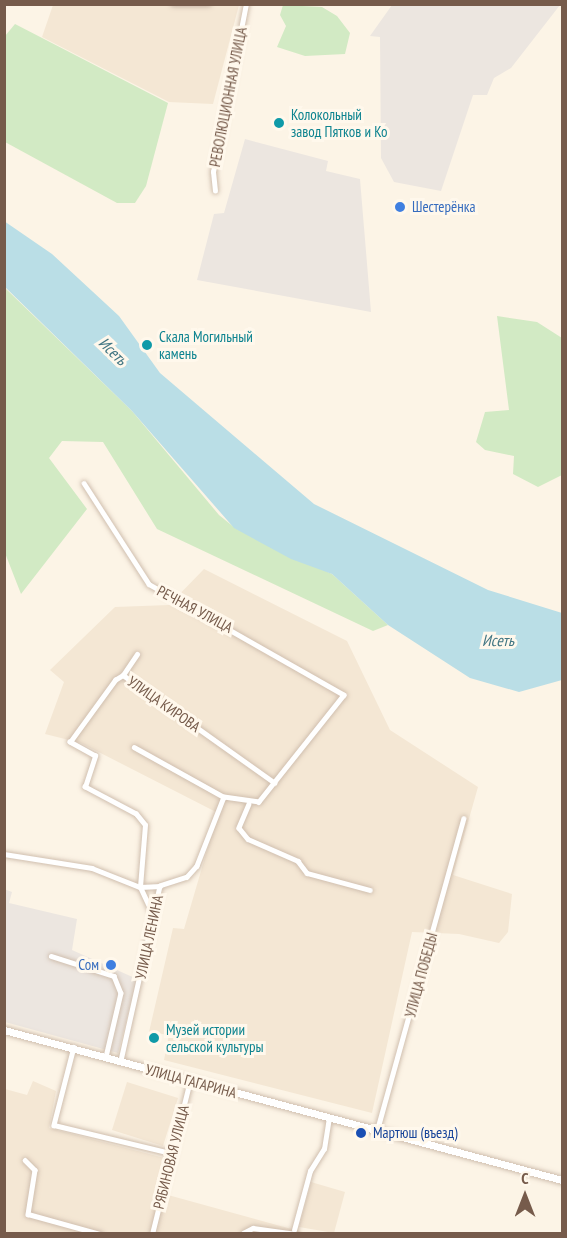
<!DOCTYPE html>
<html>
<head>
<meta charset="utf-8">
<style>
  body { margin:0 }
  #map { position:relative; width:567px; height:1238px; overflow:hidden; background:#fcf4e6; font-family:"PT Sans Narrow",sans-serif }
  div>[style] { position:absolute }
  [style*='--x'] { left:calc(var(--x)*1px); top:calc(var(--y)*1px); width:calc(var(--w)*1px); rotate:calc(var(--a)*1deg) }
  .residential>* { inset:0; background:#f4e7d4 }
  .industrial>* { inset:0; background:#ece6e0 }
  .green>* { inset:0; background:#d2eac4 }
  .water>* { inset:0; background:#badee6 }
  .roads { filter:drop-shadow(0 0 2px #d0bfaf) drop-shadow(0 0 2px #d0bfaf) }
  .street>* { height:4.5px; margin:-2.25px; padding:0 2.25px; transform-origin:2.25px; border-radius:2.25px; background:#fff }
  .secondary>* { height:7px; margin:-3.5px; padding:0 3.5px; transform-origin:3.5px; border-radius:3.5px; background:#fff }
  .dots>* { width:16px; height:16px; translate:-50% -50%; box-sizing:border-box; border:3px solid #fff8ec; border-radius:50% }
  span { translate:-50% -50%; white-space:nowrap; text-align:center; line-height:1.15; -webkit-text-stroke:6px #fff8ec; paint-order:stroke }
  .street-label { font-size:15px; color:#765b4b }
  .culture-label { font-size:15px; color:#0d838f }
  .left { translate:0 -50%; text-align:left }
  .shop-label { font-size:15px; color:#366cbe }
  .right { translate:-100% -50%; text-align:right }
  .transit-label { font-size:15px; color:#164399 }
  .water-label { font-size:16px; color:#417582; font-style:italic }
  .frame { position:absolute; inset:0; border:6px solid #765b4b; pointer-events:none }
  .north { position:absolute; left:495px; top:1166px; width:60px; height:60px; -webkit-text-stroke:4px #fff8ec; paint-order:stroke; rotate:0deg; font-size:16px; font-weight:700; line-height:24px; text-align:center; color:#765b4b }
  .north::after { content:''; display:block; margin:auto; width:21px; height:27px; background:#765b4b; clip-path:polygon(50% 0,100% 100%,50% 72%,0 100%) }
</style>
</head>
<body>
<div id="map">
  <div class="residential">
    <div style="clip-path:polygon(53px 5px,239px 5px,213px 104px,169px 102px,42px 37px)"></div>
    <div style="clip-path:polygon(204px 569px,347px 641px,390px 730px,478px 787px,453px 875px,512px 894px,508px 932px,499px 943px,459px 934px,412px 932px,372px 1113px,164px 1060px,169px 1035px,149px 1032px,173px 928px,184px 929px,218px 813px,81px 743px,45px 734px,64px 682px,50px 670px,115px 607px,169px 605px)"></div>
    <div style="clip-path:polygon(33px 1081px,56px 1091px,49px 1128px,176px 1161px,168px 1195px,306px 1233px,5px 1234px,5px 1089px,27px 1095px)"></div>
    <div style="clip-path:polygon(127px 1082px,178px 1098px,163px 1146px,112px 1130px)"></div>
    <div style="clip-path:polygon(311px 1182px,345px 1192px,334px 1233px,299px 1227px)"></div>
  </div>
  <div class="industrial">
    <div style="clip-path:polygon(392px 5px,560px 5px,511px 68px,494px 78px,487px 95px,473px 95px,441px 191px,394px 182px,381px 158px,380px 37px,370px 36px)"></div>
    <div style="clip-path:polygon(245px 139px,328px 161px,326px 171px,360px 179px,371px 312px,197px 280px,214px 214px,224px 213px)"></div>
    <div style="clip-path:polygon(4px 889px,12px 892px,9px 903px,77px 919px,72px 950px,137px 979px,118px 1053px,5px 1022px)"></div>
  </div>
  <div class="green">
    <div style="clip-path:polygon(283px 5px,322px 7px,337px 16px,350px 33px,345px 54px,305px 56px,277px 47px,286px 26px,280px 15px)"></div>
    <div style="clip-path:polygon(15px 24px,168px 103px,146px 186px,135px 203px,117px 203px,5px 142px,5px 36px)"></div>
    <div style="clip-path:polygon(4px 287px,132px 411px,219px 515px,235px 528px,332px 574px,388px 625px,373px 631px,157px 529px,103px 442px,62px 441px,49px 458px,87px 509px,21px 594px,5px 553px)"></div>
    <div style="clip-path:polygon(497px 316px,537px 322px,562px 338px,562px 475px,538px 487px,513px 474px,514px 456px,485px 450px,476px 442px,485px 412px,509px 410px)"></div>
  </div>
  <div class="water">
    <div style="clip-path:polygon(4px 221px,52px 254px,119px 316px,160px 373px,314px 504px,488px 590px,562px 613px,562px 680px,519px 692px,470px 678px,388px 625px,332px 574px,291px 559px,234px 528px,132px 411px,5px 287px)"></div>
  </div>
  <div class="roads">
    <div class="street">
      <div style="--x:173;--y:4;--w:36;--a:0"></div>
      <div style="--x:215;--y:191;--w:19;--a:-96"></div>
      <div style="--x:213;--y:172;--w:171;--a:-78.9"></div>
      <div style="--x:84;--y:483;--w:120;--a:57.2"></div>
      <div style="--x:149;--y:584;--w:224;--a:29.6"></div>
      <div style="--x:344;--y:695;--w:137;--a:128.5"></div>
      <div style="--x:259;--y:802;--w:35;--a:-172"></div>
      <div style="--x:224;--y:797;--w:74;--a:111.4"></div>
      <div style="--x:197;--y:866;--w:15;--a:132"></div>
      <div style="--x:187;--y:877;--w:28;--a:162"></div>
      <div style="--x:160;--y:886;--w:179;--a:102.6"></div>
      <div style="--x:123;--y:675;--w:25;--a:-56"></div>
      <div style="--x:134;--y:747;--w:103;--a:29.1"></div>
      <div style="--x:249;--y:804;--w:26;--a:113"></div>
      <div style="--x:239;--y:828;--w:14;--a:51"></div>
      <div style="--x:248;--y:839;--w:55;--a:23.7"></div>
      <div style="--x:298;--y:861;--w:15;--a:53"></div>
      <div style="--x:307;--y:873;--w:65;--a:15.1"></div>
      <div style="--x:4;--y:854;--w:89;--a:9"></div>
      <div style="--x:92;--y:868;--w:52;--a:21.6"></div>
      <div style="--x:140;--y:887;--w:20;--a:-3"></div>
      <div style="--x:153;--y:915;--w:31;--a:-115"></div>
      <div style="--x:140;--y:887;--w:62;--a:-85.4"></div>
      <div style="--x:145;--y:825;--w:14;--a:-129"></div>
      <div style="--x:136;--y:814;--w:58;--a:-152.1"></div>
      <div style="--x:85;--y:787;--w:33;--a:-72"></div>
      <div style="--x:95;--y:756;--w:29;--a:-151"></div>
      <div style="--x:70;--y:742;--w:77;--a:-54"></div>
      <div style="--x:115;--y:680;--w:9;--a:-32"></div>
      <div style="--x:123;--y:675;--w:186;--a:35.4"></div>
      <div style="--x:51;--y:956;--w:66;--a:17.6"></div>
      <div style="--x:114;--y:976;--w:18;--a:68"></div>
      <div style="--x:121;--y:993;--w:66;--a:103.2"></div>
      <div style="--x:74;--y:1047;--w:81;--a:104.4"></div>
      <div style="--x:54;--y:1125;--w:120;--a:13.5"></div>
      <div style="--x:377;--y:1130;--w:323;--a:-74.5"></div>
      <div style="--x:25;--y:1160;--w:14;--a:45"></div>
      <div style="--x:35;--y:1170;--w:45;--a:99"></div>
      <div style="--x:28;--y:1214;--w:75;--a:15.5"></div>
      <div style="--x:294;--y:1230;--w:61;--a:-74.8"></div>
      <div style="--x:310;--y:1171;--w:26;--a:-58"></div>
      <div style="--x:324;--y:1149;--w:31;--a:-81"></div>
      <div style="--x:243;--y:1233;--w:11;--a:-27"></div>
      <div style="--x:253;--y:1228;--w:43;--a:7.9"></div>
      <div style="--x:152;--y:1234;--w:158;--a:-76.1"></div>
    </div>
    <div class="secondary">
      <div style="--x:4;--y:1030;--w:578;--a:15.05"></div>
    </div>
  </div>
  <div class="dots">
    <div style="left:279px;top:123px;background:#0f9aa8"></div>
    <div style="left:400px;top:207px;background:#3f7fe0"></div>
    <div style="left:147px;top:345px;background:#0f9aa8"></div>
    <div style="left:111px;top:965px;background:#3f7fe0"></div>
    <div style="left:154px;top:1038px;background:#0f9aa8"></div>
    <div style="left:361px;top:1133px;background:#1a4fb4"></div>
  </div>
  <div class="street-label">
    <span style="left:228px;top:97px;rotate:-79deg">РЕВОЛЮЦИОННАЯ УЛИЦА</span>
    <span style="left:195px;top:609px;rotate:28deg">РЕЧНАЯ УЛИЦА</span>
    <span style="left:164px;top:704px;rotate:35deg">УЛИЦА КИРОВА</span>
    <span style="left:149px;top:937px;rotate:-78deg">УЛИЦА ЛЕНИНА</span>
    <span style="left:421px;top:975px;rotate:-75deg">УЛИЦА ПОБЕДЫ</span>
    <span style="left:191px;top:1081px;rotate:15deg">УЛИЦА ГАГАРИНА</span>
    <span style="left:171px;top:1157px;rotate:-76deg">РЯБИНОВАЯ УЛИЦА</span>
  </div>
  <div class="culture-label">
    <span class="left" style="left:291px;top:123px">Колокольный<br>завод Пятков и Ко</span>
    <span class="left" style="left:159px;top:345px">Скала Могильный<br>камень</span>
    <span class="left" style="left:166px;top:1038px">Музей истории<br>сельской культуры</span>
  </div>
  <div class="shop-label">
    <span class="left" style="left:412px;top:207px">Шестерёнка</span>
    <span class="right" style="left:99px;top:965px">Сом</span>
  </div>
  <div class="transit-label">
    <span class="left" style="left:373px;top:1133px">Мартюш (въезд)</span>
  </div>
  <div class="water-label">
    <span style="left:113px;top:351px;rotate:44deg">Исеть</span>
    <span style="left:498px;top:640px">Исеть</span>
  </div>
  <div class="frame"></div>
  <div class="north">С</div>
</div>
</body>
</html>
